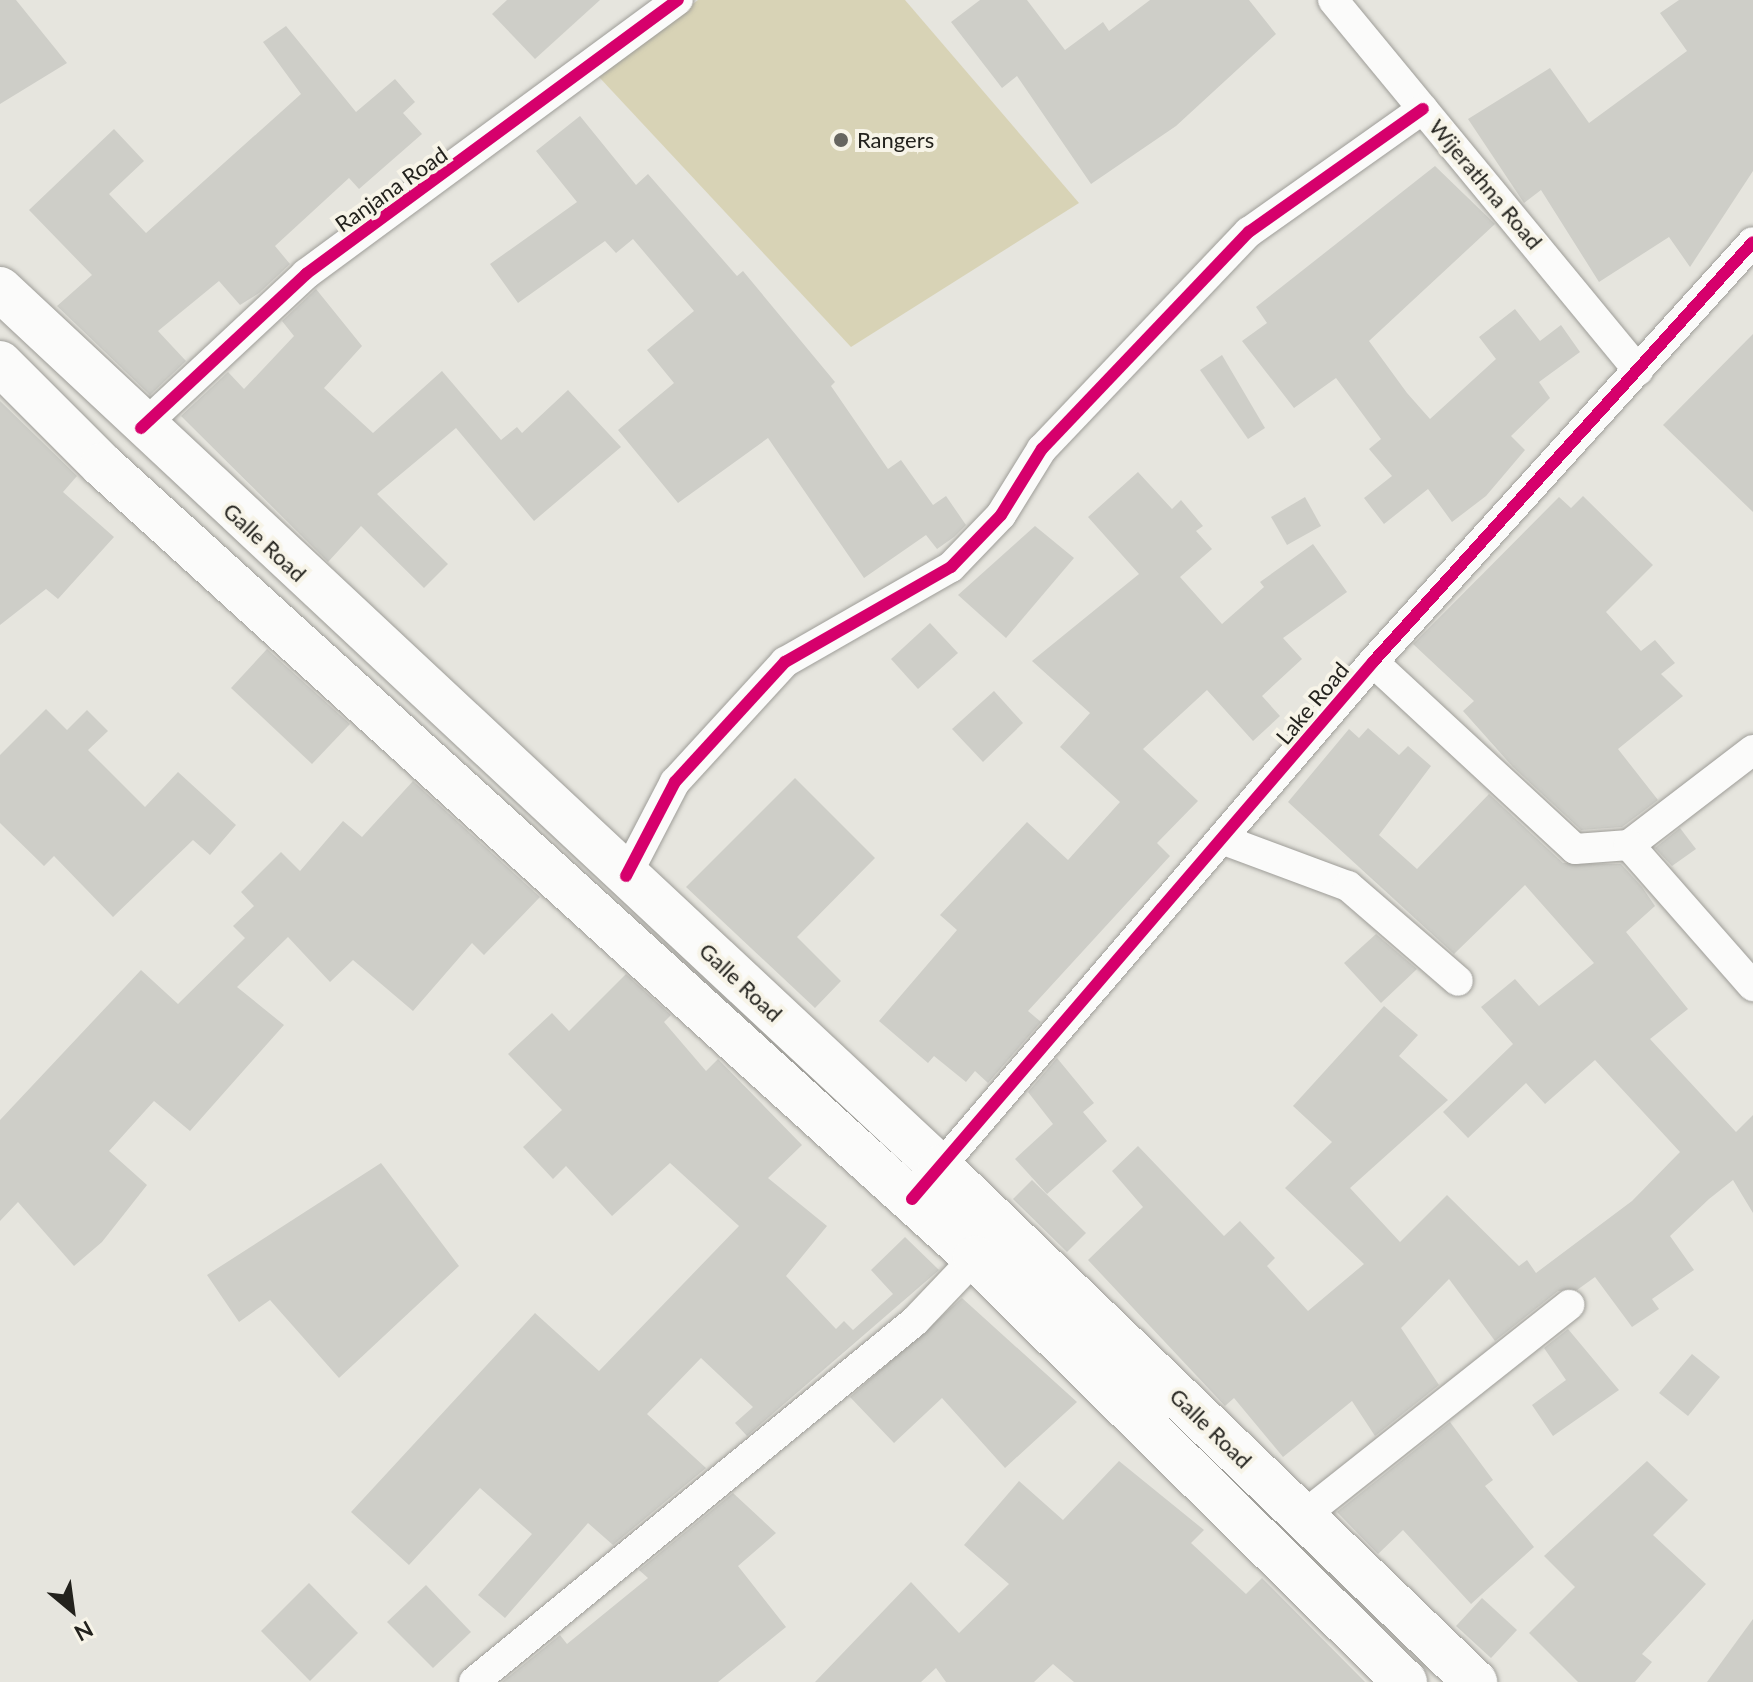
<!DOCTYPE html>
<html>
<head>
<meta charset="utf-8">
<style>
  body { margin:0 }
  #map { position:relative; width:1753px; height:1682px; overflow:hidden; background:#e6e5de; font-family:Lato,sans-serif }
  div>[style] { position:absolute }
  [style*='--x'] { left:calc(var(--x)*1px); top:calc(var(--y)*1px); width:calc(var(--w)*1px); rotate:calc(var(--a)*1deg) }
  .green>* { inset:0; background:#d8d3b6 }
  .building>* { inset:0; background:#cecec8 }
  .roads { filter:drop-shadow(0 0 2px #9e9d98) drop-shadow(0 0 2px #9e9d98) }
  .street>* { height:30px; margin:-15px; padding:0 15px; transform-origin:15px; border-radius:15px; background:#fbfbfa }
  .highway>* { height:44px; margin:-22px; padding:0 22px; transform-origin:22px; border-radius:22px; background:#fbfbfa }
  .cycleway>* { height:12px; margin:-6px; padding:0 6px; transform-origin:6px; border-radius:6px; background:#d6006c }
  .dots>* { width:22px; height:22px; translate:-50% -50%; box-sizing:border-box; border:4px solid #f7f4e8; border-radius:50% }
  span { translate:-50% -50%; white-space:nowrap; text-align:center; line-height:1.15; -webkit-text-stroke:8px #f7f4e8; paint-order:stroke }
  .poi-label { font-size:22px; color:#23221d }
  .left { translate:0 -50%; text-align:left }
  .street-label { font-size:22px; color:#23221d }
  .north { position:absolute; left:32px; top:1570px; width:80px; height:80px; -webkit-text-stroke:6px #f7f4e8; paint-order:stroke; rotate:151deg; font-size:22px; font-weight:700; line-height:32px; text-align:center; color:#23221d }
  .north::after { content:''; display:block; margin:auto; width:28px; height:36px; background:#23221d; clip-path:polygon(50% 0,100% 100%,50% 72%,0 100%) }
</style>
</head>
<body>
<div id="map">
  <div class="green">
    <div style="clip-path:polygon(698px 0,905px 0,1079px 203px,851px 347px,599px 77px)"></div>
  </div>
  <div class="building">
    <div style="clip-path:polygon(0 0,16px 0,67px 63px,0 104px)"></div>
    <div style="clip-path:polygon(507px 0,600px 0,535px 59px,492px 14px)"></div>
    <div style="clip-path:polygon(980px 0,1027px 0,1065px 50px,1103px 22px,1109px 31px,1150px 0,1249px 0,1276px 34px,1176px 126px,1091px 184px,1017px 76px,1002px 88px,951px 22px)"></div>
    <div style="clip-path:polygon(1679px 0,1753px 0,1753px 171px,1690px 267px,1669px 237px,1599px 282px,1541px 190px,1524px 203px,1468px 119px,1550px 68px,1589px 123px,1687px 51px,1660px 13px)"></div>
    <div style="clip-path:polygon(286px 26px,356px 112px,395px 79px,415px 102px,403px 113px,422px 134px,359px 189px,349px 178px,275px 246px,290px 264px,259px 293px,240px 305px,219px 281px,158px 331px,186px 361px,150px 395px,57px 306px,92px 275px,29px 210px,114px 129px,144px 161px,109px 194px,146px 233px,301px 94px,263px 42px)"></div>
    <div style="clip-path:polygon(580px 116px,636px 185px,648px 174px,737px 276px,743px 271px,835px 382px,831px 386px,888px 469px,901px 460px,933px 505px,946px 496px,966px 525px,954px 537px,937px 549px,926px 535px,864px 578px,768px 438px,678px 503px,618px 430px,674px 383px,647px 350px,694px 311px,633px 239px,616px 253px,605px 241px,518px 303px,490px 264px,577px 202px,536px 151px)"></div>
    <div style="clip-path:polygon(1435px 166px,1495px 224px,1369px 341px,1407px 393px,1430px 419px,1496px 359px,1479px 337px,1515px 309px,1540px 341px,1561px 325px,1580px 352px,1539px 382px,1550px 398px,1511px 436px,1525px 450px,1486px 496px,1452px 522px,1428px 489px,1384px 524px,1364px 498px,1392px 476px,1369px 449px,1381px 439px,1336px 378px,1294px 408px,1242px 341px,1267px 323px,1256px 307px)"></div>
    <div style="clip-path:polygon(316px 289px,362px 346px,324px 388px,373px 433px,442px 371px,501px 440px,517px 427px,522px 433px,568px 390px,621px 447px,534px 521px,456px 428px,377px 494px,448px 564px,424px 588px,361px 526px,328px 562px,181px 416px,228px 372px,244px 389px,294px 336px,282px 321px)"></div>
    <div style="clip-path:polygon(1753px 334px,1753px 512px,1663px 425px)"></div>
    <div style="clip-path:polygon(1222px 355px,1265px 428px,1248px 439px,1200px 370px)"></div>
    <div style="clip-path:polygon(0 401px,77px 476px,63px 492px,114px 537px,58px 599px,46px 589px,0 625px)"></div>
    <div style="clip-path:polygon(1138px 472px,1172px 509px,1181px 500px,1203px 526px,1196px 531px,1212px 549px,1180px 577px,1222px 624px,1264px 587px,1260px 582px,1313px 544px,1347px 592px,1283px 638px,1302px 659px,1262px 696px,1280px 716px,1253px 741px,1207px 690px,1143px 749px,1198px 801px,1157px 843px,1170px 856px,1028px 1011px,1041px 1022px,988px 1083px,975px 1071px,966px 1082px,934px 1056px,928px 1063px,879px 1021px,957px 930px,940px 915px,1027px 822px,1068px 860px,1120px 802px,1060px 747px,1090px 713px,1032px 661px,1139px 574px,1088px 517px)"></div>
    <div style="clip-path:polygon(1583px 496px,1653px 565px,1606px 612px,1641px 651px,1655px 640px,1675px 663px,1661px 674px,1683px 696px,1618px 749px,1658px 800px,1622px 827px,1581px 830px,1513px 767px,1463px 711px,1474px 701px,1413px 644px,1559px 497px,1571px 508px)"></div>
    <div style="clip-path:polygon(1305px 497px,1321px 526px,1287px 545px,1271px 517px)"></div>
    <div style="clip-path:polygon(1035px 526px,1074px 558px,1006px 638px,958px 595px)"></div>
    <div style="clip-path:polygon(930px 623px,958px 653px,918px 689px,891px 659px)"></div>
    <div style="clip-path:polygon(267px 649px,350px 724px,312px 764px,231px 688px)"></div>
    <div style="clip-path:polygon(994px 691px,1023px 723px,983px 762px,952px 729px)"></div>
    <div style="clip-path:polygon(46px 709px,67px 730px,87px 710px,108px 731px,88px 750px,145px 807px,178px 772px,236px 825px,210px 855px,193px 840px,113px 917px,54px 856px,44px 866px,0 823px,0 755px)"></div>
    <div style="clip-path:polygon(1368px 728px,1399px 755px,1408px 746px,1431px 766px,1379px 835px,1417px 869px,1489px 794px,1563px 863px,1621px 864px,1642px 887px,1655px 906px,1626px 932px,1688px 1009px,1650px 1039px,1736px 1132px,1753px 1115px,1753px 1213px,1733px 1180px,1709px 1199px,1670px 1236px,1694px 1270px,1652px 1299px,1659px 1309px,1632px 1327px,1595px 1277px,1577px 1290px,1558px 1291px,1495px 1341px,1449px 1279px,1401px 1328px,1439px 1385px,1375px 1436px,1352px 1401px,1283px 1457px,1234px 1398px,1225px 1406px,1088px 1260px,1143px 1207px,1112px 1171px,1138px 1146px,1224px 1236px,1240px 1221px,1275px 1258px,1267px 1266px,1308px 1311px,1364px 1264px,1285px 1188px,1332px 1142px,1293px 1106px,1384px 1006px,1418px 1035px,1399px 1056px,1448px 1100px,1350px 1188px,1400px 1242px,1447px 1195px,1519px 1266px,1527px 1260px,1536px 1273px,1632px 1201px,1680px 1152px,1595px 1060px,1545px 1104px,1526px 1083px,1468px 1138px,1443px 1112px,1513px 1044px,1481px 1007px,1515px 979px,1539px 1006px,1594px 963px,1525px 885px,1454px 954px,1288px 802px,1349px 729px,1359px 738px)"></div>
    <div style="clip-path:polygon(795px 778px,875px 858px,797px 937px,841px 981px,815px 1008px,686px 887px)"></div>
    <div style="clip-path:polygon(413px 781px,540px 897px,484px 955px,472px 943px,413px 1011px,353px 960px,330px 982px,288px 937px,237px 987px,284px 1025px,190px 1131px,154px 1101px,109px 1151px,147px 1185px,102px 1242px,74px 1266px,18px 1202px,0 1221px,0 1120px,141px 970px,178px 1004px,245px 938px,233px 926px,254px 906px,241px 892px,281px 852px,300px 871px,343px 821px,362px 837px)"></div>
    <div style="clip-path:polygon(1680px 828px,1696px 849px,1672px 866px,1655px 848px)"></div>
    <div style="clip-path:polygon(1376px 934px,1417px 969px,1381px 1003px,1344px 963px)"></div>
    <div style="clip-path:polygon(626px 974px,671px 1015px,664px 1022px,706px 1071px,718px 1059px,802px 1145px,768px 1178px,827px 1226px,786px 1276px,836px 1329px,844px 1321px,853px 1330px,893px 1294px,871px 1270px,905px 1237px,939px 1270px,747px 1436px,735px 1423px,753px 1407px,701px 1358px,647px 1414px,706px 1468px,613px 1545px,588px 1523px,505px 1618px,478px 1595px,532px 1534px,480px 1488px,409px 1565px,351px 1512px,535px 1313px,599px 1371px,739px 1226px,670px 1163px,612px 1216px,566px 1166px,553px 1179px,523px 1147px,562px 1110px,508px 1054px,552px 1013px,569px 1031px)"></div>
    <div style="clip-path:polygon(1057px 1058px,1094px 1103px,1083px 1112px,1107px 1141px,1047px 1194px,1015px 1159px,1053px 1124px,1028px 1092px)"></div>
    <div style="clip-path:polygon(381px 1163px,459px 1266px,339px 1378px,270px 1300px,239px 1322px,207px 1275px)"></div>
    <div style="clip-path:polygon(1032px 1180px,1086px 1233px,1067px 1252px,1013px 1199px)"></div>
    <div style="clip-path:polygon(962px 1298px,1077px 1402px,1005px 1468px,942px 1398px,894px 1443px,850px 1397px)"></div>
    <div style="clip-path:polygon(1568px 1329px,1619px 1390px,1553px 1436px,1532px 1405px,1566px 1380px,1544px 1348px)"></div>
    <div style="clip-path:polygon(1692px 1354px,1720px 1377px,1688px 1416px,1659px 1393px)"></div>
    <div style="clip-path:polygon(1450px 1422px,1493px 1480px,1485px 1486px,1534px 1547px,1471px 1604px,1403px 1530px,1378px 1554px,1337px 1512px)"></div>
    <div style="clip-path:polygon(1119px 1461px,1204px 1530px,1191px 1543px,1246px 1594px,1262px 1578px,1365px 1682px,1074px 1682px,1053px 1664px,1034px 1682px,946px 1682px,936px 1668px,921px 1682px,815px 1682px,911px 1582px,959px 1633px,1009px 1584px,964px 1545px,1019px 1481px,1063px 1520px)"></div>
    <div style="clip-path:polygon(1647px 1461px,1688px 1500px,1653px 1535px,1706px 1584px,1642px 1654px,1652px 1662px,1635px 1682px,1578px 1682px,1529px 1633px,1575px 1587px,1544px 1556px)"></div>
    <div style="clip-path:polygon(733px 1493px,776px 1533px,738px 1566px,786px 1627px,718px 1682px,502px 1682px,560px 1635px,567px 1644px,648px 1578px,639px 1570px)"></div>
    <div style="clip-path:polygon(309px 1583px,358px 1633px,310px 1681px,261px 1631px)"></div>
    <div style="clip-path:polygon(426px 1585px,471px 1632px,433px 1668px,387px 1622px)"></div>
    <div style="clip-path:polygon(1482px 1598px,1517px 1630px,1491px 1658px,1456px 1626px)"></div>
    <div style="clip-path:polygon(1753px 1619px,1753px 1682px,1707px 1682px)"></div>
  </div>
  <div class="roads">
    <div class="street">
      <div style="--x:1333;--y:0;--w:480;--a:50.5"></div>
      <div style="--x:141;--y:428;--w:226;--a:-43"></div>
      <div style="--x:306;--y:274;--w:462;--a:-36.4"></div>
      <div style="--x:1373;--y:662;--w:275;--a:42.8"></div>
      <div style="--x:1575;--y:849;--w:54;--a:-4.2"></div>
      <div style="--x:1629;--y:845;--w:156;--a:-37.5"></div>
      <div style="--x:1224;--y:840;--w:132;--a:20.4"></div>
      <div style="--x:1348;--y:886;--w:145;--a:40.8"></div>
      <div style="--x:1629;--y:845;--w:188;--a:48.7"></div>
      <div style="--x:626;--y:876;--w:106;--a:-62.5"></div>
      <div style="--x:675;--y:782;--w:163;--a:-47.5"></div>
      <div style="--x:785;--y:662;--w:191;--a:-29.8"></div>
      <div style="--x:951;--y:567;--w:72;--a:-46.1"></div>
      <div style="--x:1001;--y:515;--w:78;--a:-58.2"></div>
      <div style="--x:1042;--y:449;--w:300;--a:-46.4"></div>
      <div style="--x:1249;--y:232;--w:213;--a:-35.3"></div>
      <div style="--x:928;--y:1181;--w:684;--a:-49.39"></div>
      <div style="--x:1373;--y:662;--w:566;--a:-47.86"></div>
      <div style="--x:1303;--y:1516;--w:340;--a:-38.4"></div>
      <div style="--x:474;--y:1682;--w:570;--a:-39.3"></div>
      <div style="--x:915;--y:1321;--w:87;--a:-46.4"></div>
    </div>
    <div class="highway">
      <div style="--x:0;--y:289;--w:1286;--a:43.05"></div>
      <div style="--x:940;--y:1167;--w:743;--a:43.91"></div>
      <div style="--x:0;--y:363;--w:144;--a:45"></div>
      <div style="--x:102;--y:465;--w:1179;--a:42.25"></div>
      <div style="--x:975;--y:1258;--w:604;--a:44.6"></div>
    </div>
  </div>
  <div class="cycleway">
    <div style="--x:141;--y:428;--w:226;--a:-43"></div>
    <div style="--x:306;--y:274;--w:462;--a:-36.4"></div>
    <div style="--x:626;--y:876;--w:106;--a:-62.5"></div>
    <div style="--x:675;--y:782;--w:163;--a:-47.5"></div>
    <div style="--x:785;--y:662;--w:191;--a:-29.8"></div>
    <div style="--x:951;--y:567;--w:72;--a:-46.1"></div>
    <div style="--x:1001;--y:515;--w:78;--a:-58.2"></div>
    <div style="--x:1042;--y:449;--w:300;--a:-46.4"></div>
    <div style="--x:1249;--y:232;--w:213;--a:-35.3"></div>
    <div style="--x:912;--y:1199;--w:708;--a:-49.35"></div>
    <div style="--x:1373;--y:662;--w:566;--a:-47.86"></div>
  </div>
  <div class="dots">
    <div style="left:841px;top:140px;background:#676661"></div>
  </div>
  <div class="poi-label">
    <span class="left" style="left:857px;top:140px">Rangers</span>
  </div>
  <div class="street-label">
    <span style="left:1486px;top:184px;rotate:50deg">Wijerathna Road</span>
    <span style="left:391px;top:189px;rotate:-35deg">Ranjana Road</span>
    <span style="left:265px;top:542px;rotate:43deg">Galle Road</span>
    <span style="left:1312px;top:703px;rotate:-50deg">Lake Road</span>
    <span style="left:741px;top:982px;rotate:43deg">Galle Road</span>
    <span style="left:1211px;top:1428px;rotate:44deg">Galle Road</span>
  </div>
  <div class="north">N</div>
</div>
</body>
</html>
